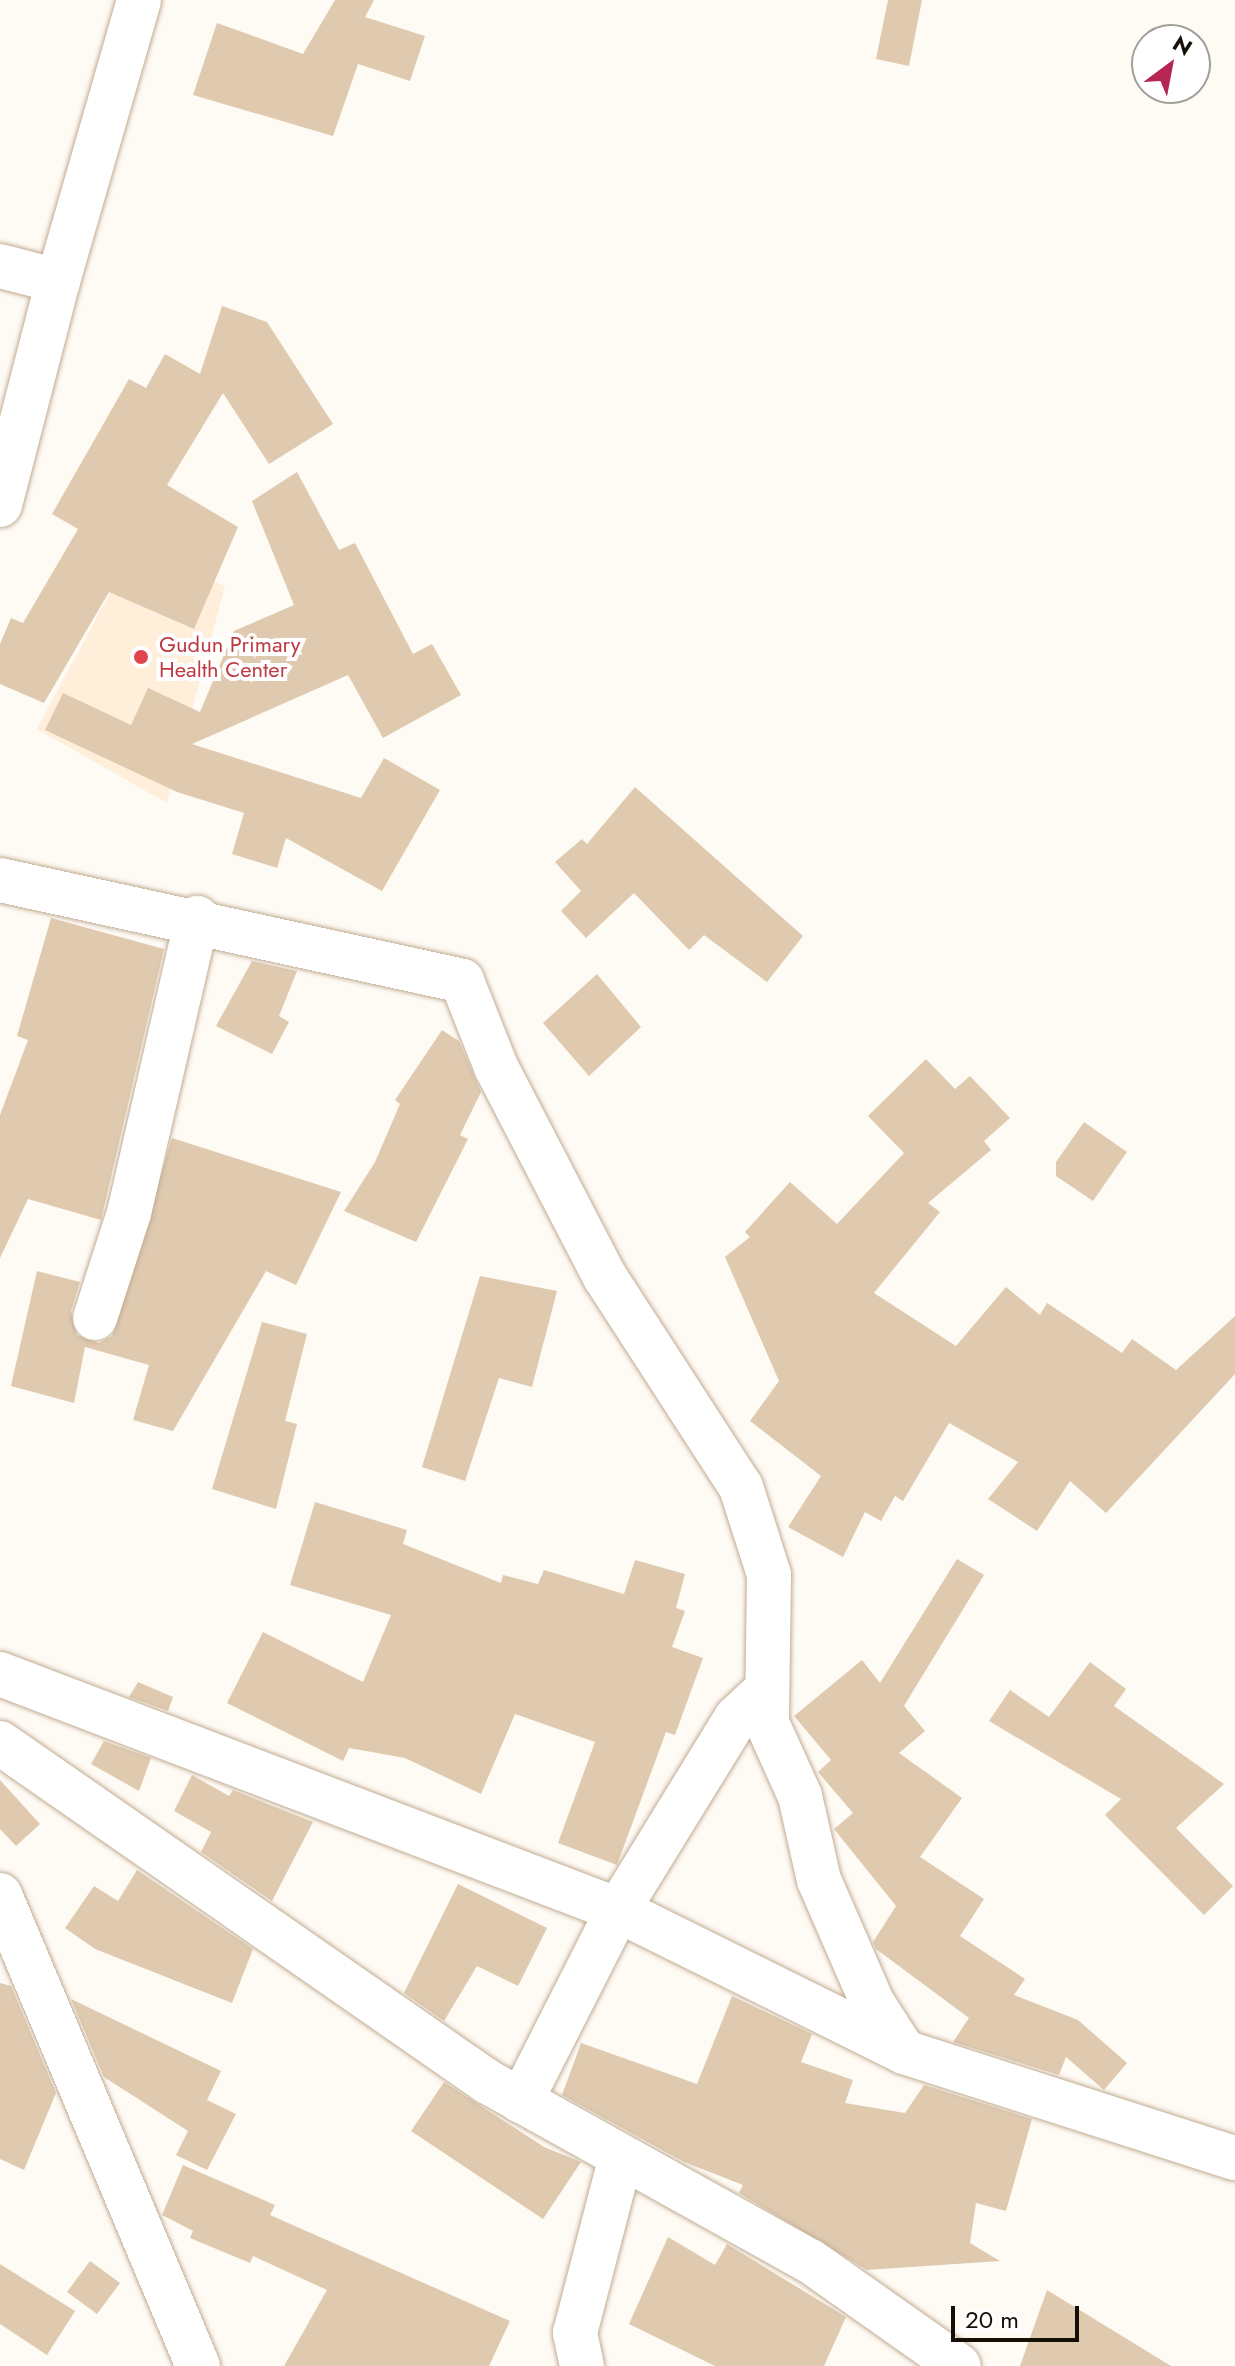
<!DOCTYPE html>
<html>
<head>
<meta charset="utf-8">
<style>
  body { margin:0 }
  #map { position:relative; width:1235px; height:2366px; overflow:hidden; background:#fefaf4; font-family:Jost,sans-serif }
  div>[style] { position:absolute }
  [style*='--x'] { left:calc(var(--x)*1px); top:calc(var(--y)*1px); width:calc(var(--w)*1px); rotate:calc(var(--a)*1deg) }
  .built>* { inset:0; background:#feeeda }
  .building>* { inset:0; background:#dfcab0 }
  .roads { filter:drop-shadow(0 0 2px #c1ac92) drop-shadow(0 0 2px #c1ac92) }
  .minor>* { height:44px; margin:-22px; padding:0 22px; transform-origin:22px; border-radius:22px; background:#fff }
  .dots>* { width:22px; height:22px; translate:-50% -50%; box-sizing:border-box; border:4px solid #fff; border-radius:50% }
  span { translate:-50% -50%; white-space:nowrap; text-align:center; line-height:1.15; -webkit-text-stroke:8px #fff; paint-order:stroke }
  .health-label { font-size:22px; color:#be3a42 }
  .left { translate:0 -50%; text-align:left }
  .north { position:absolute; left:1131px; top:24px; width:80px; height:80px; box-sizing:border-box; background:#fff; border:2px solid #a29f9b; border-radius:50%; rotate:32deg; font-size:22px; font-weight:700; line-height:32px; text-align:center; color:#160f06 }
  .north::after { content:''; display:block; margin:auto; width:28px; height:36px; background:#b62653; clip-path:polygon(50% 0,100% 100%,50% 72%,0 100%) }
  .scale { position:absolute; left:951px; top:2306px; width:128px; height:36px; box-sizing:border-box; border:4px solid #160f06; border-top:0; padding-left:10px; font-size:24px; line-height:28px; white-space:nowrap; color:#160f06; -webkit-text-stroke:6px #fff; paint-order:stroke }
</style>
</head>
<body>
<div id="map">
  <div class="built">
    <div style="clip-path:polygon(134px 548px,225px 586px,167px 803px,37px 729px)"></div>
  </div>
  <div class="building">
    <div style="clip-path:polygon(335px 0,374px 0,365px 17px,425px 36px,410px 81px,358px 64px,333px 136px,193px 95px,217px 23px,303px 54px)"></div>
    <div style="clip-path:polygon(888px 0,922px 0,909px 66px,876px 59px)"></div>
    <div style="clip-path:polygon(222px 306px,267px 322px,333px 424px,269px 464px,223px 393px,167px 485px,238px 527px,194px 629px,109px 592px,44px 703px,0 684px,0 644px,11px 618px,23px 623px,78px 529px,52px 514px,129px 379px,146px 388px,165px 354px,200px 374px)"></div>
    <div style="clip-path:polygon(297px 472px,339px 550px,355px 543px,413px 654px,432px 644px,461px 695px,383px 738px,348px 675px,192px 744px,361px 798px,384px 758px,440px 790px,382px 891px,286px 838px,277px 868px,232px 854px,244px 813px,177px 792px,45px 730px,63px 693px,131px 725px,148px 688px,200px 712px,234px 631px,294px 605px,252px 501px)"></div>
    <div style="clip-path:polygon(635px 787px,803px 936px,767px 982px,704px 935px,689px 950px,634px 893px,586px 938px,561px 911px,581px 891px,555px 862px,582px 839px,587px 844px)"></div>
    <div style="clip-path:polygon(51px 918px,164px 949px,101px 1220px,28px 1199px,0 1258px,0 1115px,28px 1040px,17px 1036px)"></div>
    <div style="clip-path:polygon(252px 961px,297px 971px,279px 1016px,289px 1022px,272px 1054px,216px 1026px)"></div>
    <div style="clip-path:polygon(597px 974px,641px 1027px,589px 1076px,543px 1023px)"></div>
    <div style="clip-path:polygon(442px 1030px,459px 1041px,481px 1092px,460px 1135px,468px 1139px,416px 1242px,344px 1211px,375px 1162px,400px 1104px,395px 1100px)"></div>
    <div style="clip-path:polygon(926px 1059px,955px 1089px,970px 1076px,1010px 1118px,984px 1141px,991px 1150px,928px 1203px,940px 1212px,874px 1293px,956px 1346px,1006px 1287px,1040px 1315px,1047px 1303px,1122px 1353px,1132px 1339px,1176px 1370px,1235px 1316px,1235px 1374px,1106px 1513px,1070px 1481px,1037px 1531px,988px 1499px,1018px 1462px,949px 1423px,903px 1501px,895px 1496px,881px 1521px,865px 1512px,843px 1557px,788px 1527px,821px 1476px,750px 1421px,779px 1381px,725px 1257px,750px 1237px,745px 1232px,790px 1182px,837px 1224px,904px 1153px,868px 1116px)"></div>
    <div style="clip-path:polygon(1084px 1122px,1127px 1152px,1093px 1201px,1056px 1176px,1056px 1162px)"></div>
    <div style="clip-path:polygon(172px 1138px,341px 1192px,296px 1285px,266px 1271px,173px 1431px,133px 1420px,149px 1365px,85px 1347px,74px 1403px,11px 1386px,37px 1271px,80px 1282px,71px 1311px,77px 1335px,99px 1343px,112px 1336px)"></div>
    <div style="clip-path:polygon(480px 1276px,557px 1291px,532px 1387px,499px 1378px,465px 1481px,422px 1467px)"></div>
    <div style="clip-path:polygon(262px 1322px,307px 1334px,285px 1421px,297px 1424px,276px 1509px,212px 1489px)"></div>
    <div style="clip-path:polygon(315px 1502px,407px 1530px,403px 1544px,501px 1583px,503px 1575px,538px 1584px,544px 1570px,624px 1594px,635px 1560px,685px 1574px,676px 1608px,685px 1611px,672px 1647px,703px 1658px,675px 1735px,666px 1732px,617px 1865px,558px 1843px,595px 1742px,515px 1714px,481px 1794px,405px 1758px,349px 1748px,343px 1761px,227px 1703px,263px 1632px,363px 1682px,391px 1615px,290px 1585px)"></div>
    <div style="clip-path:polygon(957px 1559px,984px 1575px,904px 1706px,925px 1731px,899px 1753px,962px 1798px,920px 1857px,984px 1899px,960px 1936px,1025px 1979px,1014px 1995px,1078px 2020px,1127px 2063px,1104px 2090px,1066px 2057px,1059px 2075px,953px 2042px,969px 2018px,876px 1949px,873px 1942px,896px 1906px,834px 1829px,853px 1813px,818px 1772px,831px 1760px,794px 1716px,862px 1660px,880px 1683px)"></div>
    <div style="clip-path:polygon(1090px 1662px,1126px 1689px,1114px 1706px,1224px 1784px,1176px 1828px,1233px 1886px,1204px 1915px,1105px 1815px,1121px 1799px,989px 1721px,1010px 1690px,1049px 1717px)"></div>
    <div style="clip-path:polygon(138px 1682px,173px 1697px,168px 1711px,129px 1697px)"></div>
    <div style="clip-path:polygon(104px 1741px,151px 1758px,139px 1791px,91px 1764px)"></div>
    <div style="clip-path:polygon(192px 1775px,229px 1796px,233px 1790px,313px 1822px,272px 1901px,201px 1852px,211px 1832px,174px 1811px)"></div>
    <div style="clip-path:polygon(0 1780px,40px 1824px,16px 1846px,0 1829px)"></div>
    <div style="clip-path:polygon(137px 1870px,253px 1949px,232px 2003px,95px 1949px,65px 1928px,94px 1886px,118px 1901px)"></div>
    <div style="clip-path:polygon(458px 1884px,547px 1928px,518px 1986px,477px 1966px,444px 2021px,404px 1993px)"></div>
    <div style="clip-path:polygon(0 1983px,11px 1986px,56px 2093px,24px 2170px,0 2159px)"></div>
    <div style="clip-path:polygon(732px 1996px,812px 2034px,801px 2062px,853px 2080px,845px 2103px,905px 2113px,924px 2085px,1032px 2119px,1006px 2211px,976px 2203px,970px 2243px,1000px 2261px,867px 2270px,739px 2193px,743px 2185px,684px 2162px,562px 2095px,581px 2043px,697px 2084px)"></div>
    <div style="clip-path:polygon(71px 1999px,221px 2071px,207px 2100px,236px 2114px,207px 2170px,176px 2155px,188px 2131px,104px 2077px)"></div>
    <div style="clip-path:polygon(444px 2082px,544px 2147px,581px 2162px,543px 2219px,411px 2131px)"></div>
    <div style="clip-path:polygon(183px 2165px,275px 2205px,270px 2215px,510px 2321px,489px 2366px,284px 2366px,327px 2290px,253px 2256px,250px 2263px,190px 2238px,193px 2231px,162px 2215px)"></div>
    <div style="clip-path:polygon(668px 2237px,715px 2265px,727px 2244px,846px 2317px,824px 2366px,715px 2366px,629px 2324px)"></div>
    <div style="clip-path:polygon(90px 2261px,120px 2283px,97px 2314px,67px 2292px)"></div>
    <div style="clip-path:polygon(0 2264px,75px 2311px,47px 2355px,0 2324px)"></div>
    <div style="clip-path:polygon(1047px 2290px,1171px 2366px,1020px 2366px)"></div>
  </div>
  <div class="roads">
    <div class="minor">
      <div style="--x:0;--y:266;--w:60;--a:14.5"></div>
      <div style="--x:58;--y:281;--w:292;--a:-73.9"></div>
      <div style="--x:0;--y:505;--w:231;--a:-75.5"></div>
      <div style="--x:0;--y:880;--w:473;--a:12.3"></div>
      <div style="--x:462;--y:981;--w:92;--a:68.4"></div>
      <div style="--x:496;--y:1067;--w:237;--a:62.6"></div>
      <div style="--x:605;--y:1277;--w:250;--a:57.1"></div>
      <div style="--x:741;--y:1487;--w:92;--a:72.3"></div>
      <div style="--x:769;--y:1575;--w:148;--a:90.8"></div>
      <div style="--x:767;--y:1723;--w:80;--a:65.7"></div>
      <div style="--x:800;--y:1796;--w:86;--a:77.3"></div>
      <div style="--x:819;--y:1880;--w:133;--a:66.5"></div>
      <div style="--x:872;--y:2002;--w:59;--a:57.4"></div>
      <div style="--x:95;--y:1318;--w:110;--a:-72.1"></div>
      <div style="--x:129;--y:1213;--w:303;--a:-77"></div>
      <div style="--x:0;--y:1674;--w:662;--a:20.9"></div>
      <div style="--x:618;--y:1910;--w:319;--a:26.4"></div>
      <div style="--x:904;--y:2052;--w:348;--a:17.8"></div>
      <div style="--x:0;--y:1743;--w:594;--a:34.79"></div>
      <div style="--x:488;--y:2082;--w:368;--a:29.1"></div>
      <div style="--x:810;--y:2261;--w:182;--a:35.2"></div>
      <div style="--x:0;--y:1895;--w:511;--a:67.2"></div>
      <div style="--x:521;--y:2101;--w:214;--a:-63.1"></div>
      <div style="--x:618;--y:1910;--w:225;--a:-58.4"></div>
      <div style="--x:736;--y:1718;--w:38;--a:-43"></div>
      <div style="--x:582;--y:2366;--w:34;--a:-102"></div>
      <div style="--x:575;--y:2333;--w:179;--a:-75.4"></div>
    </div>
  </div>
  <div class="dots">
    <div style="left:141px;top:657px;background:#e0444e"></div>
  </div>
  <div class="health-label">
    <span class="left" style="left:159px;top:657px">Gudun Primary<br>Health Center</span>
  </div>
  <div class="north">N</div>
  <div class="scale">20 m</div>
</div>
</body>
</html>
